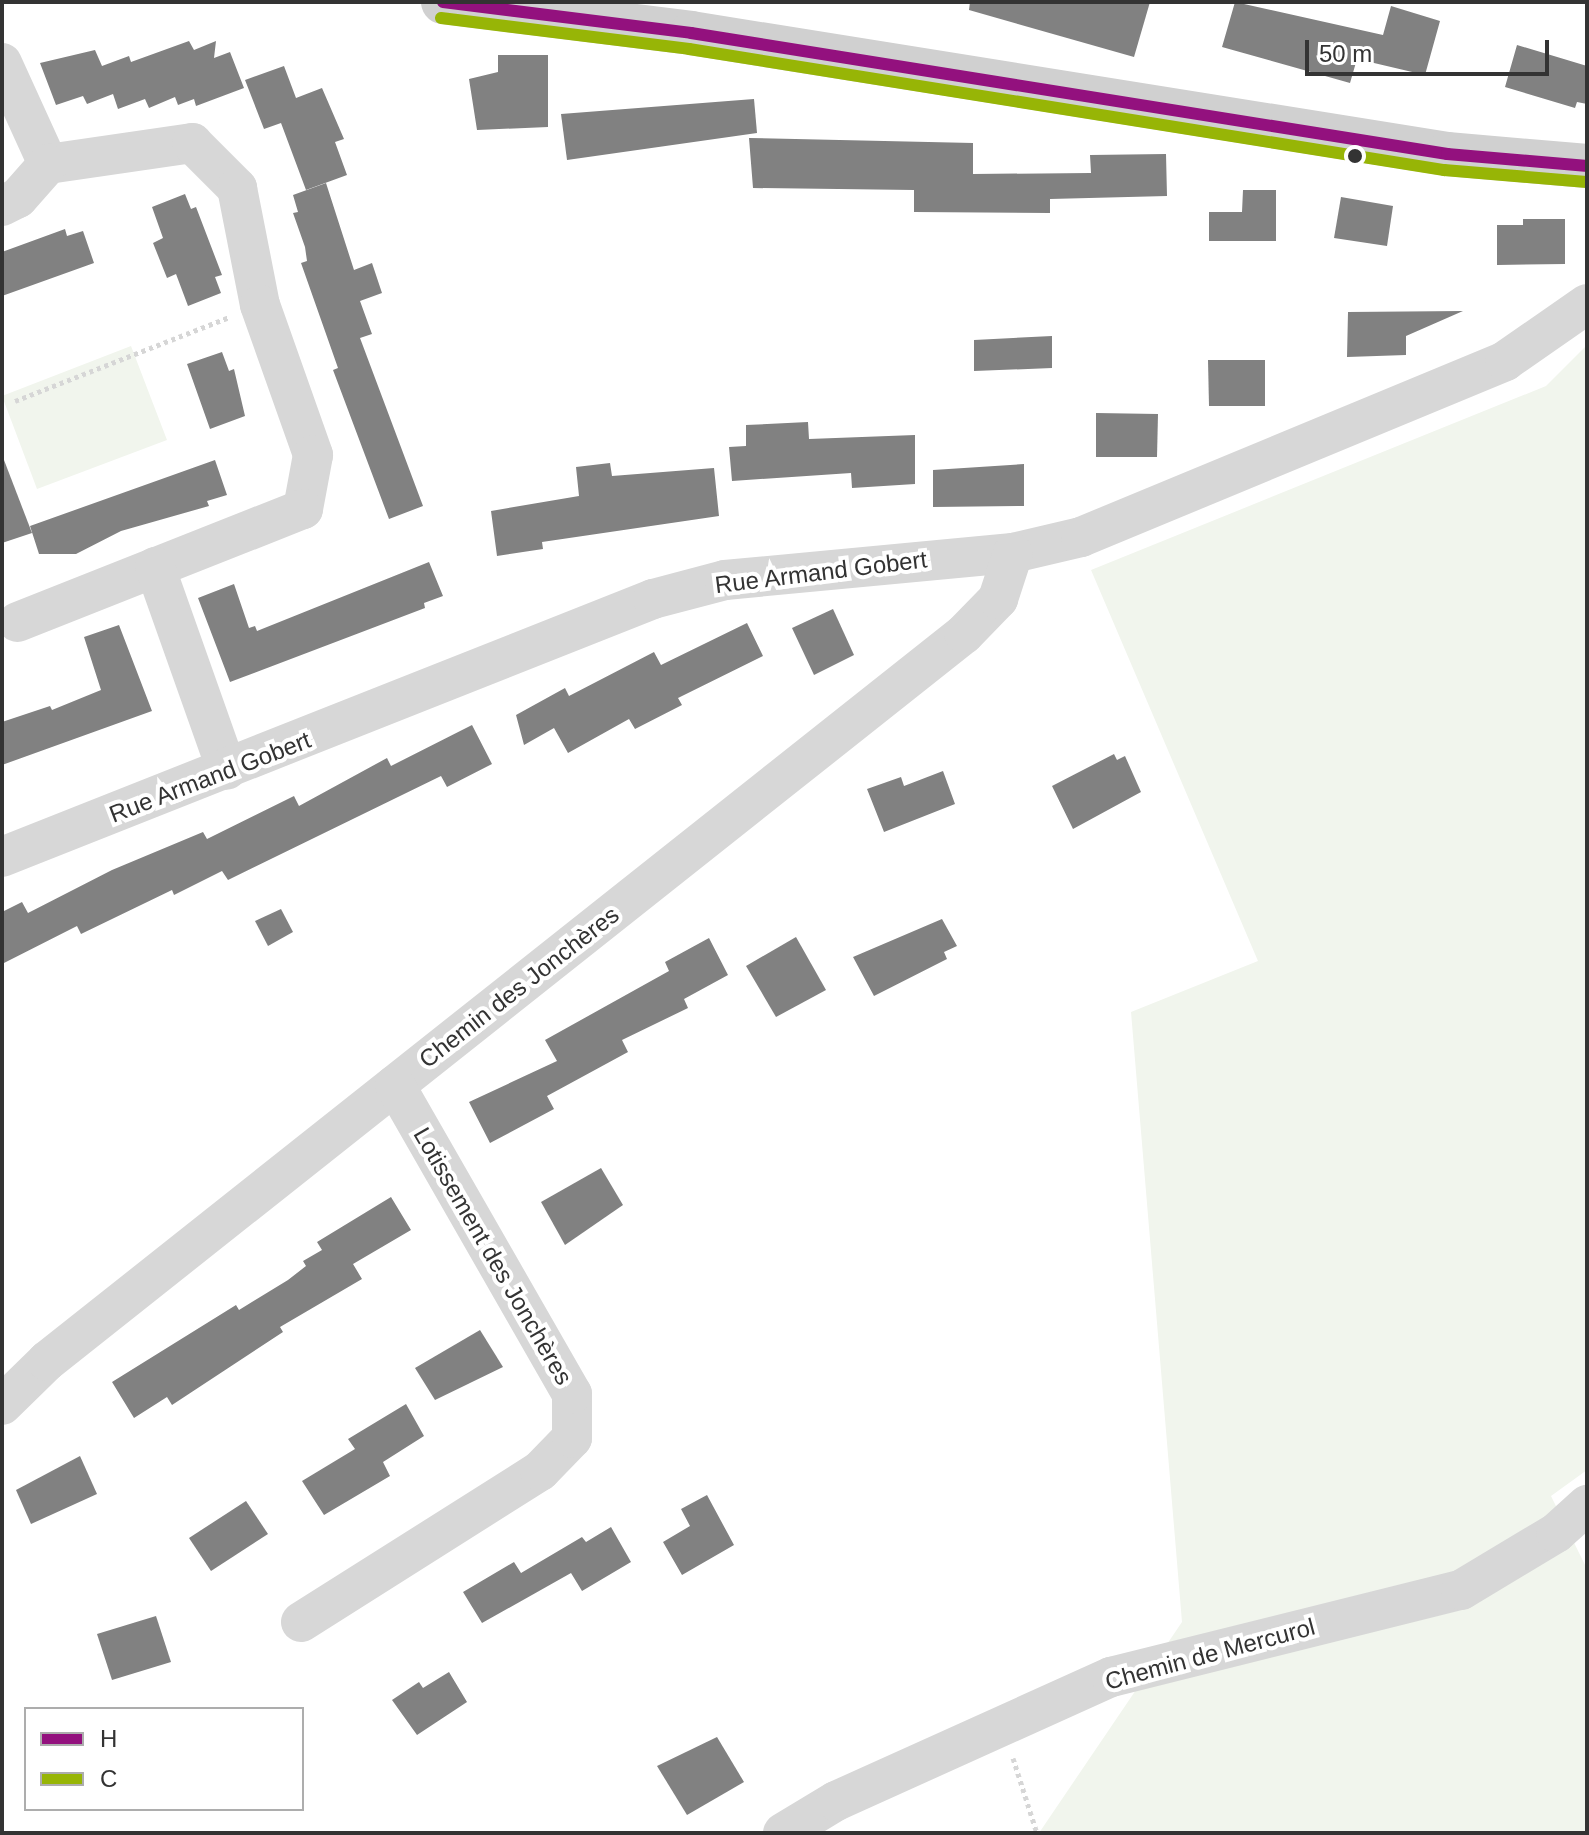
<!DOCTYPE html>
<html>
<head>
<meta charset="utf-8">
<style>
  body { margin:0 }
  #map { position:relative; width:1589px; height:1835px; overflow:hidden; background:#fff; font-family:Helvetica,sans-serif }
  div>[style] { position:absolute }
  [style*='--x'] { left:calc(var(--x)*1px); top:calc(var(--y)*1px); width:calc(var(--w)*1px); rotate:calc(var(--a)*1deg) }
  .green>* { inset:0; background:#f1f5ed }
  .building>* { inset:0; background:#818181 }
  .path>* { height:5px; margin-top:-2.5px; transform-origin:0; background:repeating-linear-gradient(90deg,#d6d6d6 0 4px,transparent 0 8px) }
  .street>* { height:40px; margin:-20px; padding:0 20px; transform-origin:20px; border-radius:20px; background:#d7d7d7 }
  .secondary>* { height:44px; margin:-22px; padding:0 22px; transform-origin:22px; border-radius:22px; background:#d0d0d0 }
  .bus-1>* { height:12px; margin:-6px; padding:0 6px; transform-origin:6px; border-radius:6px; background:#93117e }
  .bus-2>* { height:12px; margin:-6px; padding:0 6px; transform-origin:6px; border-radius:6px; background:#97b506 }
  .dots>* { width:22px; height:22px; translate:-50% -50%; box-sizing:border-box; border:4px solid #fff; border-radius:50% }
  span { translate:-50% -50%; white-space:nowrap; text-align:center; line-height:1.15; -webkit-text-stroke:8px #fff; paint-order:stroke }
  .street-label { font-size:24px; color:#333 }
  .frame { position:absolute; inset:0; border:4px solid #333; pointer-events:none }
  .legend { position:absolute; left:24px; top:1707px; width:280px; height:104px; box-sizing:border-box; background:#fff; border:2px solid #adadad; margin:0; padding:10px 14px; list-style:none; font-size:24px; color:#333 }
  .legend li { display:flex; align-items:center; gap:16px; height:40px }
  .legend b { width:40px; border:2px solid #adadad }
  .scale { position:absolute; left:1305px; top:40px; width:244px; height:36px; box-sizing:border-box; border:4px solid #333; border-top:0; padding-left:10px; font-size:24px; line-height:28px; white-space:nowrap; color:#333; -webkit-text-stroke:6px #fff; paint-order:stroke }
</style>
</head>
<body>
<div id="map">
  <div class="green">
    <div style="clip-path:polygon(1587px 345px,1587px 1470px,1551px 1496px,1587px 1569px,1587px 1833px,1039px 1833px,1182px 1622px,1131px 1012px,1258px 961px,1091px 570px,1546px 386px)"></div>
    <div style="clip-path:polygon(131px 346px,167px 440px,37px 489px,2px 396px)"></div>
  </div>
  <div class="building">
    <div style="clip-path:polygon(970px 2px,1150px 2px,1134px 57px,969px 10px)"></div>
    <div style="clip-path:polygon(1235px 2px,1383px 35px,1391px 6px,1440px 21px,1425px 75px,1357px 59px,1350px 83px,1222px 47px)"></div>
    <div style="clip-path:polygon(189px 41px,194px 50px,216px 41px,214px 58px,230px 52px,244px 88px,196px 106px,194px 99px,178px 105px,175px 97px,149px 108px,145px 99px,118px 109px,113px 94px,87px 104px,83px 96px,56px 105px,40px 63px,95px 50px,102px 66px,129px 56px,131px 62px)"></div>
    <div style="clip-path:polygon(1517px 45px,1587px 66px,1587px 104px,1577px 102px,1575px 108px,1505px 87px)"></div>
    <div style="clip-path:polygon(498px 55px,548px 55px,548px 127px,477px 130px,469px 79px,498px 72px)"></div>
    <div style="clip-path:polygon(284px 66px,296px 98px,322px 88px,344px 139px,335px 142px,347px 175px,306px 190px,281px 123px,264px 129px,245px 80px)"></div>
    <div style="clip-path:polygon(754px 99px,757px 133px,567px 160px,561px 114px)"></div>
    <div style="clip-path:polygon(749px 138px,973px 143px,973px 174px,1091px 173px,1090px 155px,1166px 154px,1167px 196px,1050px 199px,1050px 213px,914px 212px,914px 190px,753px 188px)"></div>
    <div style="clip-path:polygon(326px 183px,354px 270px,372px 263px,382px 293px,360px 301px,372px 334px,360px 338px,423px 506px,389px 519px,333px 370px,338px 368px,301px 263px,307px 261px,305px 247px,293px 213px,298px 212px,293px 195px)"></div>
    <div style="clip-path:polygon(1243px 190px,1276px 190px,1276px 241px,1209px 241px,1209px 212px,1242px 212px)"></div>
    <div style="clip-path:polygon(185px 194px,191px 209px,196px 207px,222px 275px,215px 277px,221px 293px,188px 306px,176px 274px,167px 278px,153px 243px,163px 238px,152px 207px)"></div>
    <div style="clip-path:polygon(1341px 197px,1393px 206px,1387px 246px,1334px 238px)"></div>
    <div style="clip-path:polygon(1523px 219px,1565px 219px,1565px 264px,1497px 265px,1497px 225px,1523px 225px)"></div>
    <div style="clip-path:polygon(65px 229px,67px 236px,83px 231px,94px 263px,2px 296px,2px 252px)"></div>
    <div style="clip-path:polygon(1463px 311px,1406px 336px,1406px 355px,1347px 357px,1348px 312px)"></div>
    <div style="clip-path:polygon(1052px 336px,1052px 368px,974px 371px,974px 340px)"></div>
    <div style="clip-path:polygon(222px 352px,229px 371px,234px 369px,245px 416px,210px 429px,187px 364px)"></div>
    <div style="clip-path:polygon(1208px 360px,1265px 360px,1265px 406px,1209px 406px)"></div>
    <div style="clip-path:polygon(1096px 413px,1158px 414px,1157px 457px,1096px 457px)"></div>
    <div style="clip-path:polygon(808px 422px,809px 439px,915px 435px,915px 484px,852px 488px,851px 473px,732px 481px,729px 447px,746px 446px,746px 425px)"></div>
    <div style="clip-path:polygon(4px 460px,32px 533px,2px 543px,2px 461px)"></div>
    <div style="clip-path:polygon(215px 460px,227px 495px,207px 501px,209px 506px,121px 531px,76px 554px,39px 554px,30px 526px)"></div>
    <div style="clip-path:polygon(610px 463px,612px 476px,714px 468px,719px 516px,542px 542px,543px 549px,497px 556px,491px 511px,579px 496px,576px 467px)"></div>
    <div style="clip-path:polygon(1024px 464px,1024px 506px,933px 507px,933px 470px)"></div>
    <div style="clip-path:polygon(429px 562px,443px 596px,424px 603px,425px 608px,230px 682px,198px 598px,234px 584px,249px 628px,255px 626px,257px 631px)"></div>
    <div style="clip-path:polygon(833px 609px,854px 655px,814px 675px,792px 628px)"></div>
    <div style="clip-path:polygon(747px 623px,763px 656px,678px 698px,682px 705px,635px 729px,629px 719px,568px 753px,554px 728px,524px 745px,516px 715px,565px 688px,569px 696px,654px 652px,661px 665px)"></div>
    <div style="clip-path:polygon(119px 625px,152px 711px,2px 765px,2px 722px,50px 706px,52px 710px,101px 690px,84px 637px)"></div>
    <div style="clip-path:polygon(472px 725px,492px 764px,447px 787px,441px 776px,228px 880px,222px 871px,174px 895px,172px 890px,81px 934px,77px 926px,2px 964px,2px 912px,22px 902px,28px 913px,112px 870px,203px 832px,207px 839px,294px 796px,299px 806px,387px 758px,391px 766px)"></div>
    <div style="clip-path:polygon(1114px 754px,1117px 760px,1125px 756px,1141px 792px,1073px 829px,1052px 786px)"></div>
    <div style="clip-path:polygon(943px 771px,955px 804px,884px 832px,867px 789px,901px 777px,904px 786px)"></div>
    <div style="clip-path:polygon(281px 909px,293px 932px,268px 946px,255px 921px)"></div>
    <div style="clip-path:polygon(942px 919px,957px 946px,944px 952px,947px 959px,874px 996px,853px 957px)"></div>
    <div style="clip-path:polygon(796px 937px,826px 990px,776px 1017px,746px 966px)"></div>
    <div style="clip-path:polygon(709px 938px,728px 975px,684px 999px,688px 1008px,622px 1040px,628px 1052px,547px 1096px,554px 1109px,490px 1143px,469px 1102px,557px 1061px,545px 1040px,669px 971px,665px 962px)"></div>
    <div style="clip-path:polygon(601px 1168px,623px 1205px,565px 1245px,541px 1202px)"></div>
    <div style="clip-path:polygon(391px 1197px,411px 1230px,353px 1264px,362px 1279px,280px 1327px,283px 1332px,172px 1405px,167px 1397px,134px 1418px,112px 1382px,236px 1305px,239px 1310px,288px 1280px,306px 1266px,303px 1261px,322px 1250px,317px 1242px)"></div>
    <div style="clip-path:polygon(480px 1330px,503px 1367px,435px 1400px,415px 1368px)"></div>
    <div style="clip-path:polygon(406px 1404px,424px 1436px,383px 1462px,390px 1476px,324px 1515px,302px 1481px,355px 1449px,348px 1439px)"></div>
    <div style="clip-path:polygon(80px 1456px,97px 1494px,31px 1524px,16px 1490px)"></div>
    <div style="clip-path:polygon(707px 1495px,734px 1545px,682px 1575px,663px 1542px,690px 1526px,681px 1509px)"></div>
    <div style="clip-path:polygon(246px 1501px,268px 1534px,211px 1571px,189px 1538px)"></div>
    <div style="clip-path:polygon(611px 1527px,631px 1562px,582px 1591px,571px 1573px,482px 1623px,463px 1592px,514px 1562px,521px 1573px,582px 1537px,586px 1542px)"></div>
    <div style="clip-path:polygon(156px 1616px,171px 1662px,112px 1680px,97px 1634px)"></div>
    <div style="clip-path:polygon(449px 1672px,467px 1702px,417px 1735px,392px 1700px,419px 1682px,423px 1688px)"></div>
    <div style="clip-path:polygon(717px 1737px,744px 1782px,687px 1815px,657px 1766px)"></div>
  </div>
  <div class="path">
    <div style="--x:15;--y:401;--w:230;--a:-21.4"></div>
    <div style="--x:1013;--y:1758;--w:79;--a:72.3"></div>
  </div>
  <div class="street">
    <div style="--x:2;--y:63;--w:111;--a:65.5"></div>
    <div style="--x:48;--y:164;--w:146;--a:-8.3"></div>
    <div style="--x:192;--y:143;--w:64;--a:45"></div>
    <div style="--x:237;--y:188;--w:119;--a:78.9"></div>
    <div style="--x:260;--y:305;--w:159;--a:70.5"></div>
    <div style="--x:313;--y:455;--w:55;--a:100.5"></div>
    <div style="--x:303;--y:509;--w:307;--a:158.4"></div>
    <div style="--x:2;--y:206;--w:18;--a:-27"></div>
    <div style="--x:18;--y:198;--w:45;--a:-48.6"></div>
    <div style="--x:155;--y:567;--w:215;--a:70.5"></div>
    <div style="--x:2;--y:857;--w:700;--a:-21.62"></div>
    <div style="--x:653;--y:599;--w:74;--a:-14.8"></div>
    <div style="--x:725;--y:580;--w:289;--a:-5.4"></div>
    <div style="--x:1013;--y:553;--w:70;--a:-13.2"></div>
    <div style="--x:1081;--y:537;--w:459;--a:-22.5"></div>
    <div style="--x:1505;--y:361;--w:100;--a:-34.8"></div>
    <div style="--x:2;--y:1405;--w:63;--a:-44.4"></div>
    <div style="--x:47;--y:1361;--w:1170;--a:-38.41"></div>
    <div style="--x:964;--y:634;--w:49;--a:-45.8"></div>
    <div style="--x:998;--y:599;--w:48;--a:-71.9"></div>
    <div style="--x:301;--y:1622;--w:283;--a:-32.3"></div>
    <div style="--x:540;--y:1471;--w:46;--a:-45.9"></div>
    <div style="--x:572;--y:1438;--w:44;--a:-90"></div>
    <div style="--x:572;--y:1394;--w:356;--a:-119.8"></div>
    <div style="--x:783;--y:1833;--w:62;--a:-31.1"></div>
    <div style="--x:836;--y:1801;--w:302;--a:-24.3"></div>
    <div style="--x:1111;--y:1677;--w:361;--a:-14"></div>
    <div style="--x:1461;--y:1590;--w:111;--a:-31"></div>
    <div style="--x:1556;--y:1533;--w:42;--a:-42.1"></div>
  </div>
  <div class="secondary">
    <div style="--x:443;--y:2;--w:250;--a:7.1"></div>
    <div style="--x:691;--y:33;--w:766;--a:9.09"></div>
    <div style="--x:1447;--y:154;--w:141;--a:4.9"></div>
  </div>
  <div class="bus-1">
    <div style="--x:443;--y:2;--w:250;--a:7.1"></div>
    <div style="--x:691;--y:33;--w:766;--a:9.09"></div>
    <div style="--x:1447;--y:154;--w:141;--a:4.9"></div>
  </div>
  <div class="bus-2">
    <div style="--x:441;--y:18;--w:250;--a:7.1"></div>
    <div style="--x:689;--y:49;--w:765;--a:9.11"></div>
    <div style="--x:1444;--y:170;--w:143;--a:4.8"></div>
  </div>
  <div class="dots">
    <div style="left:1355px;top:156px;background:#333"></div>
  </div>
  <div class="street-label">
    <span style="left:821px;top:572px;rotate:-7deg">Rue Armand Gobert</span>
    <span style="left:210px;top:777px;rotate:-21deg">Rue Armand Gobert</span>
    <span style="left:519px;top:987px;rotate:-38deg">Chemin des Jonchères</span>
    <span style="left:493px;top:1256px;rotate:60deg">Lotissement des Jonchères</span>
    <span style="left:1210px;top:1654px;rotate:-15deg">Chemin de Mercurol</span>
  </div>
  <div class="frame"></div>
  <ul class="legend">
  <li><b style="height:10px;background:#93117e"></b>H</li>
  <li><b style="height:10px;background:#97b506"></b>C</li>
  </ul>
  <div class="scale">50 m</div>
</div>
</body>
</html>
